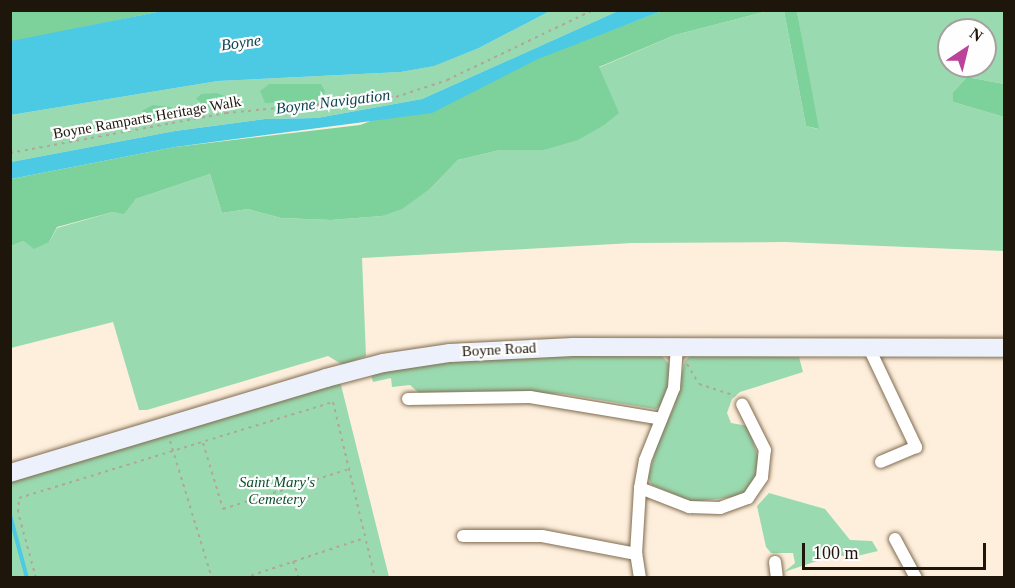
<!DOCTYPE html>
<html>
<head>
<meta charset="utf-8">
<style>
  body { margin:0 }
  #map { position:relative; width:1015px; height:588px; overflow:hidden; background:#fdefdc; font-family:"Times New Roman",serif }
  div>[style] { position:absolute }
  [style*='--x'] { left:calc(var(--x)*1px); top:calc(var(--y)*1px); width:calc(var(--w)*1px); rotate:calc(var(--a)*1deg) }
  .green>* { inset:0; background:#9adab0 }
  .forest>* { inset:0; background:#7dd29c }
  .water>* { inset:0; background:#4cc9e3 }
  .stream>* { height:4px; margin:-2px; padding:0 2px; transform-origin:2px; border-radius:2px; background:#4cc9e3 }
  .path>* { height:2px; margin-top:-1px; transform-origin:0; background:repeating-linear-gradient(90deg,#b2a696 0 3px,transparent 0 7.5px) }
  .roads { filter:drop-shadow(0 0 2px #806b4f) drop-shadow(0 0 2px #806b4f) }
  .street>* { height:12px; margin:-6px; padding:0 6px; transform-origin:6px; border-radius:6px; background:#fff }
  .secondary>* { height:18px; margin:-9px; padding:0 9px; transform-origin:9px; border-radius:9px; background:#edf1fc }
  span { translate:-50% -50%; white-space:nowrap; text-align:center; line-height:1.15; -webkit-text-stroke:4.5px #fefefe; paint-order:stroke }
  .street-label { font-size:15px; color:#1e160b }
  .park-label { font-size:15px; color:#0d4f2d; font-style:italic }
  .water-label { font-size:16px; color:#0c444f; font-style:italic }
  .frame { position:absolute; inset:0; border:12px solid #1e160b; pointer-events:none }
  .north { position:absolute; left:937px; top:18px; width:60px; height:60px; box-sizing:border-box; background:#fefefe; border:2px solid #a4a19d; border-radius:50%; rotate:35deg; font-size:16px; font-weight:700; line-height:24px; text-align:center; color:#1e160b }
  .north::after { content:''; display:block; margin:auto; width:21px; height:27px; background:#bb449a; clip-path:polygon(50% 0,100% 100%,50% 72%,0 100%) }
  .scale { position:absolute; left:802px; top:543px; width:184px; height:27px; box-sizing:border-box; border:3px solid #1e160b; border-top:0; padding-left:8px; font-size:18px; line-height:21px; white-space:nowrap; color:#1e160b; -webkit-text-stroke:4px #fefefe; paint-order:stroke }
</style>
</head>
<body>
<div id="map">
  <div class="green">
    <div style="clip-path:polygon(550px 11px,618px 11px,422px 99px,317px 118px,265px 119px,175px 131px,11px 162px,11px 115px,218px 81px,401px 72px,433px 66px,479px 48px)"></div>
    <div style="clip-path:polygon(evenodd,768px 11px,784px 11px,806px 126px,818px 129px,797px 11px,1004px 11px,1004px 84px,967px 77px,953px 92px,953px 102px,1004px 117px,1004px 251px,785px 242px,632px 243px,362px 258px,366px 356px,343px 365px,328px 356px,147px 410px,139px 410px,113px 322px,11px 348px,11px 246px,24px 241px,49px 242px,57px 228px,113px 212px,124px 213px,136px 199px,210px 174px,222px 213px,248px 209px,281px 218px,331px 220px,382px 216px,431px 188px,458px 160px,500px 150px,544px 150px,618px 113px,598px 68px,675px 35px,768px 11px,949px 30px,985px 30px,985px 66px,949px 66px,949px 30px)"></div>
    <div style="clip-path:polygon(660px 354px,671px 366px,668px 391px,660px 407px,655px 409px,563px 394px,477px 391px,419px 393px,410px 385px,392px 387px,391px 378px,373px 382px,371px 374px,452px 357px)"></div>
    <div style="clip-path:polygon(692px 354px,799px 357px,803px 372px,740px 392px,732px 399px,727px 413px,731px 423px,748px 426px,758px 457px,755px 480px,741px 496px,693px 502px,652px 485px,648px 478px,658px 441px,674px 406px,685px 361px)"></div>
    <div style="clip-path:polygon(340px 381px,389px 577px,11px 578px,11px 482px)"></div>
    <div style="clip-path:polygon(769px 493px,825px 509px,850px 540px,872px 541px,878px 551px,853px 557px,835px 555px,784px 572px,795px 563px,793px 553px,771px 553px,766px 547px,757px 506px)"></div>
  </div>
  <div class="forest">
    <div style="clip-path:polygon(10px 11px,162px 11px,11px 42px)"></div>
    <div style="clip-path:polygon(662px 11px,768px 11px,675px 35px,599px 67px,619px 113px,604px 125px,578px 140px,544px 150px,500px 150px,458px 160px,431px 188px,402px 209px,382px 216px,331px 220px,281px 218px,248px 209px,222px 213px,210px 174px,136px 199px,124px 214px,113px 212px,57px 227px,49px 242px,34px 249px,24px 241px,11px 246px,11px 179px,175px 147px,360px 125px)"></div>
    <div style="clip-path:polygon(784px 11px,797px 11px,819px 129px,806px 126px)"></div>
    <div style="clip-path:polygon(967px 77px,1004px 84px,1004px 117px,953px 102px,953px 92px)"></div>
    <div style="clip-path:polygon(269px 84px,321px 84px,325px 91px,322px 101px,265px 103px,260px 91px)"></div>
    <div style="clip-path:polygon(217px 93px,235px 100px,234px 105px,212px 110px,196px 99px,201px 94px)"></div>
    <div style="clip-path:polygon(153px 105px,171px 107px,176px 111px,147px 122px,140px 117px,143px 110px)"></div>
  </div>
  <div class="water">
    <div style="clip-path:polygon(162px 11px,162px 10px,550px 11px,479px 48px,434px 66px,401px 72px,218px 81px,11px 115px,11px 41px)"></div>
    <div style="clip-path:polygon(618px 11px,662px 11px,538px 59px,432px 113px,175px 147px,11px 179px,11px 162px,175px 131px,265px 119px,317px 118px,422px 99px)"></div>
  </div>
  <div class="stream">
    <div style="--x:10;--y:515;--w:65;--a:74.9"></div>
  </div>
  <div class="path">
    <div style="--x:10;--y:153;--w:220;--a:-10.5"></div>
    <div style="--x:226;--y:113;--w:171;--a:-5.4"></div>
    <div style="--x:396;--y:97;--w:54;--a:-18.4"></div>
    <div style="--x:447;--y:80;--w:162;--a:-25.6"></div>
    <div style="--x:687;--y:364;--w:23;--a:59"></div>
    <div style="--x:699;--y:384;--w:38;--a:18"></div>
    <div style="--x:170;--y:441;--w:143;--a:73"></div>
    <div style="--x:203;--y:443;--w:69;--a:73.1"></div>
    <div style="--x:223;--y:509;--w:132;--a:-17.6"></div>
    <div style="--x:293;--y:561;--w:18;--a:71"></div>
    <div style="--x:36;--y:578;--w:68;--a:-105.3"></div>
    <div style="--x:18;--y:512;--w:14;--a:-86"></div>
    <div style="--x:19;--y:498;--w:328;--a:-17"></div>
    <div style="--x:333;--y:402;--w:181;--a:76.6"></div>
    <div style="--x:244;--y:578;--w:126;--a:-18.4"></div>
  </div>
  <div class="roads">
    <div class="street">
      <div style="--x:869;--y:348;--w:110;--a:64.6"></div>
      <div style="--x:916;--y:447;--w:38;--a:157"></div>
      <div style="--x:408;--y:399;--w:122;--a:-0.9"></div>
      <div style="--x:530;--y:397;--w:133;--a:9.5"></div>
      <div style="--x:640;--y:488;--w:53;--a:21.2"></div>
      <div style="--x:689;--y:507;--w:31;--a:2"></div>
      <div style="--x:720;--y:508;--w:30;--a:-20"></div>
      <div style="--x:748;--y:498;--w:25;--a:-56"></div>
      <div style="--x:762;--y:477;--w:27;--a:-84"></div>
      <div style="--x:765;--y:450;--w:51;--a:-116.6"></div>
      <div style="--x:463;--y:536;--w:79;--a:0"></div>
      <div style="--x:542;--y:536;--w:96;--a:10.8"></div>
      <div style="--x:895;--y:539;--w:44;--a:61.7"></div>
      <div style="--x:775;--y:562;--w:16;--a:83"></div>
      <div style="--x:640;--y:578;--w:24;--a:-99"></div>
      <div style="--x:636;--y:554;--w:66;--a:-86.5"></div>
      <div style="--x:640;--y:488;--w:28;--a:-80"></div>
      <div style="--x:645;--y:460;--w:78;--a:-68.1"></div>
      <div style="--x:674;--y:388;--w:42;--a:-85.9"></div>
    </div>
    <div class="secondary">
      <div style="--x:10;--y:473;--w:330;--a:-16.7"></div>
      <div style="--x:326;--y:378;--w:59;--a:-14.7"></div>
      <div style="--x:383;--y:363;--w:68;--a:-8.5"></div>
      <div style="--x:450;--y:353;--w:123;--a:-2.8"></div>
      <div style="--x:573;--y:347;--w:431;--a:0.1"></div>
    </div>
  </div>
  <div class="street-label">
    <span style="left:147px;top:118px;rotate:-10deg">Boyne Ramparts Heritage Walk</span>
    <span style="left:499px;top:350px;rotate:-3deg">Boyne Road</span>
  </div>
  <div class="park-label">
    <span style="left:277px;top:491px">Saint Mary's<br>Cemetery</span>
  </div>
  <div class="water-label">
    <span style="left:241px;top:43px;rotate:-8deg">Boyne</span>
    <span style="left:333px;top:102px;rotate:-7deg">Boyne Navigation</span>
  </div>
  <div class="frame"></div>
  <div class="north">N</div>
  <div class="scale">100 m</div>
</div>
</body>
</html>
